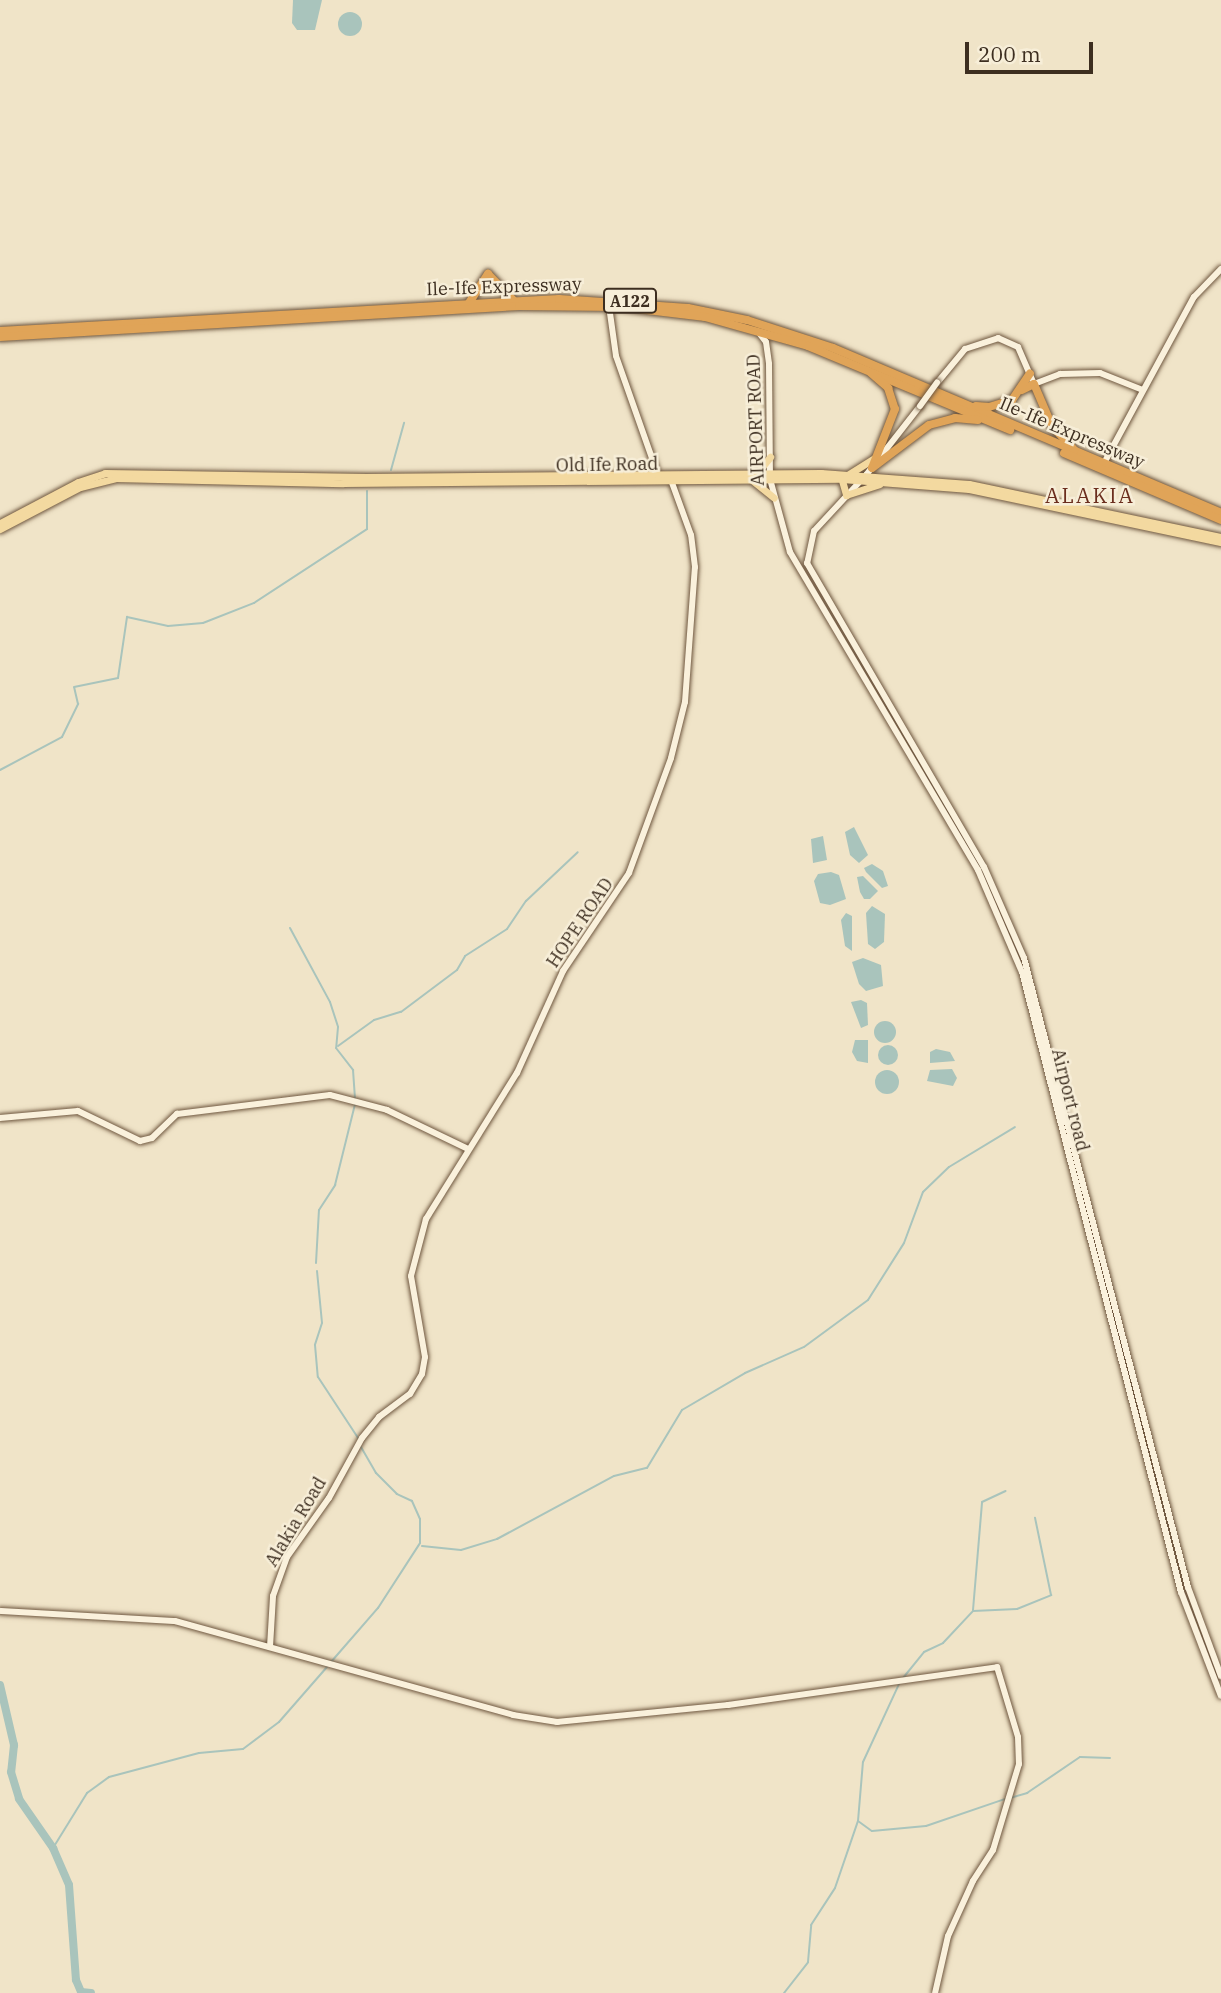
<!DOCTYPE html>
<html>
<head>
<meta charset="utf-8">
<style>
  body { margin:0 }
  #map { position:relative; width:1221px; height:1993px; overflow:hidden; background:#f0e4c8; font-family:"IBM Plex Serif",serif }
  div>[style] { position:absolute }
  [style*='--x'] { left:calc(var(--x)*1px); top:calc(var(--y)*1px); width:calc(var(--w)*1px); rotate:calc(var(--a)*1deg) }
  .water>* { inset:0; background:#a9c4bc }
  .round { border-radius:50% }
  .stream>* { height:2px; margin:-1px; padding:0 1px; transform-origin:1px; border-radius:1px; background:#a9c4bc }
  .river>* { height:8px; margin:-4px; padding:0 4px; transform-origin:4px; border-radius:4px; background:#a9c4bc }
  .roads { filter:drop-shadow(0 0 2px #6f573f) drop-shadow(0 0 2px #6f573f) }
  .secondary>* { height:6px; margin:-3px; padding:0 3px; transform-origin:3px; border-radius:3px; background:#faf1dc }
  .primary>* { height:7px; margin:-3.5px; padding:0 3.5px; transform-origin:3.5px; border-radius:3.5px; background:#f3d9a0 }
  .highway>* { height:8px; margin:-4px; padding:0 4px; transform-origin:4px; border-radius:4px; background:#e0a458 }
  .bridges { filter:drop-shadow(0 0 2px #6f573f) drop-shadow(0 0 2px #6f573f) }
  .secondary-bridge>* { height:6px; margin:-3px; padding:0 3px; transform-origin:3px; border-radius:3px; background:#faf1dc }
  span { translate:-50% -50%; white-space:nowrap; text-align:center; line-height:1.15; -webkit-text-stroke:5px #f7eed8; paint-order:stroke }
  .shield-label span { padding:2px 5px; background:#f7eed8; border:2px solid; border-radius:5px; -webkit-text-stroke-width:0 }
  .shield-label { font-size:16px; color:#3d2e20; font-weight:700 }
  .street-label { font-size:18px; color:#3d2e20 }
  .quarter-label { font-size:21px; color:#6b2e1e; letter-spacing:2px }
  .scale { position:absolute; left:965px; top:42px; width:128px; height:32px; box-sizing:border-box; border:4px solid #3d2e20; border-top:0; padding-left:9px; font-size:21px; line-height:24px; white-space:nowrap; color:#3d2e20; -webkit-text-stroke:5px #f7eed8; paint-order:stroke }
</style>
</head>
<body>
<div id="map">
  <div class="water">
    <div style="clip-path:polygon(293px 0,322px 0,315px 30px,297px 30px,292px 23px)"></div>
    <div class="round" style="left:338px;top:12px;width:24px;height:24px"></div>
    <div style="clip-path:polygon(854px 827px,868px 855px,859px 863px,850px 855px,845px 832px)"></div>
    <div style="clip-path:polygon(823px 836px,827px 860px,813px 863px,811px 839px)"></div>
    <div style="clip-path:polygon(872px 864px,883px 871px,888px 886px,882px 888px,866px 872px,864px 868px)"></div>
    <div style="clip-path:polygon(831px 872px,839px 875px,846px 899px,830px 905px,820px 903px,814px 881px,818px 874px)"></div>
    <div style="clip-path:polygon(863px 876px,878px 891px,870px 899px,864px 899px,860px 892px,857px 877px)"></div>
    <div style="clip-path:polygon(872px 906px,885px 914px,884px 942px,875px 949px,868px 944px,866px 913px)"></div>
    <div style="clip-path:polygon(846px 913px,852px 916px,852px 951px,845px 946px,841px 920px)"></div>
    <div style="clip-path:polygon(863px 958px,881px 965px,883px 986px,866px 991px,859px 984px,852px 962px)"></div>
    <div style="clip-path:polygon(861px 1000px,867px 1003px,868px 1025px,861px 1028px,851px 1002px)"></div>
    <div class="round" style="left:874px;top:1021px;width:22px;height:22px"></div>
    <div style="clip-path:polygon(855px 1040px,868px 1040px,868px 1063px,857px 1061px,852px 1052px)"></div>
    <div class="round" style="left:878px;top:1045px;width:20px;height:20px"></div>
    <div style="clip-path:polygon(936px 1049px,950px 1052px,955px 1061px,930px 1063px,930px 1052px)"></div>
    <div style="clip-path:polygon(952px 1069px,957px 1078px,953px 1086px,927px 1081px,930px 1070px)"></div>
    <div class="round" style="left:875px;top:1070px;width:24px;height:24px"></div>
  </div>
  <div class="stream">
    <div style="--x:391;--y:470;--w:49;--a:-74.5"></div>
    <div style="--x:0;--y:770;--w:70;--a:-28"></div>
    <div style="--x:62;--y:737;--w:37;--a:-64"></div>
    <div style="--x:78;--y:704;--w:17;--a:-103"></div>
    <div style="--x:74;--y:687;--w:45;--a:-11.6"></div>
    <div style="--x:118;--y:678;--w:62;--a:-81.6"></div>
    <div style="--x:127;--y:617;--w:42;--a:12.4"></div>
    <div style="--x:168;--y:626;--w:35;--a:-5"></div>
    <div style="--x:203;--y:623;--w:55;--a:-21.4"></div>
    <div style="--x:254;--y:603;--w:135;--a:-33.2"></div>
    <div style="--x:367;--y:529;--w:38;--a:-90"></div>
    <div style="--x:290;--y:928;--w:84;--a:61.6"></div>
    <div style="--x:330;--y:1002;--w:26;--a:72"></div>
    <div style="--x:338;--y:1027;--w:21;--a:95"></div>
    <div style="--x:336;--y:1048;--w:28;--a:52"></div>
    <div style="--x:353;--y:1070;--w:28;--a:86"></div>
    <div style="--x:338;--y:1046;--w:44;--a:-35.8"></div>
    <div style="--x:374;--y:1020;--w:28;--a:-17"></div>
    <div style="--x:401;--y:1012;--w:70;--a:-36.9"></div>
    <div style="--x:457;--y:970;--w:16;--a:-60"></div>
    <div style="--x:465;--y:956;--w:50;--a:-32.7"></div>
    <div style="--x:507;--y:929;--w:34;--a:-56"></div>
    <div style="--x:526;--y:901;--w:71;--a:-43.3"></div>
    <div style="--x:316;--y:1263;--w:53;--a:-86.8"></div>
    <div style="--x:319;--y:1210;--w:30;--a:-57"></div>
    <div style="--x:335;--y:1185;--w:83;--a:-76.1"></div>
    <div style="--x:317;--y:1271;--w:52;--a:84.5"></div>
    <div style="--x:322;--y:1323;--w:23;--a:108"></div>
    <div style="--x:315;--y:1345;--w:32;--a:85"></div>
    <div style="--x:318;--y:1377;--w:73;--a:56.7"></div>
    <div style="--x:422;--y:1546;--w:39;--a:6"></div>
    <div style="--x:461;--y:1550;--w:38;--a:-17"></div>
    <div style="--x:497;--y:1539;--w:133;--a:-28.3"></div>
    <div style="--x:614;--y:1476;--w:34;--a:-14"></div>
    <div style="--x:647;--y:1468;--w:68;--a:-58.9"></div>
    <div style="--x:682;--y:1410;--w:73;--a:-30.4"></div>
    <div style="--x:745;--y:1373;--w:64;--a:-23.8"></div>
    <div style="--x:804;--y:1347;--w:79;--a:-36.3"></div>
    <div style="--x:868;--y:1300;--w:67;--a:-57.7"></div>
    <div style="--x:904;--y:1243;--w:54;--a:-69.6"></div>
    <div style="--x:923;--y:1192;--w:36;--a:-44"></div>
    <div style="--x:949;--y:1167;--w:77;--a:-31.2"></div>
    <div style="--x:973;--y:1610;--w:108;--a:-85.2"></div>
    <div style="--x:982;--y:1502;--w:26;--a:-25"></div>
    <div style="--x:331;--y:1662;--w:72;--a:-49"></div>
    <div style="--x:378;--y:1608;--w:77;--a:-57.1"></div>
    <div style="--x:420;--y:1543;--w:24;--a:-90"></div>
    <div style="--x:420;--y:1519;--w:20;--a:-114"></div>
    <div style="--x:412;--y:1501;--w:17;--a:-155"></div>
    <div style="--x:397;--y:1494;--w:30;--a:-135"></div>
    <div style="--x:376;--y:1473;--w:30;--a:-120"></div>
    <div style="--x:903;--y:1678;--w:33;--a:-51"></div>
    <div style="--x:924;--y:1652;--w:21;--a:-25"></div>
    <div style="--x:943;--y:1643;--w:44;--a:-46.8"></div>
    <div style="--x:973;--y:1611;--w:44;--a:-2.6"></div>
    <div style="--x:1017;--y:1609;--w:37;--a:-22"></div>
    <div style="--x:1051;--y:1595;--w:79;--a:-101.7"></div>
    <div style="--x:1010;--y:1798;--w:18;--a:-16"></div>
    <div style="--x:1027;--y:1793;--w:64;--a:-34.2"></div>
    <div style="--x:1080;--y:1757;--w:30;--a:2"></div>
    <div style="--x:858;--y:1821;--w:59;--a:-85.2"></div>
    <div style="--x:863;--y:1762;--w:88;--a:-65.2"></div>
    <div style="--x:53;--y:1848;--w:65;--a:-58.3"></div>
    <div style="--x:87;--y:1793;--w:27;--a:-36"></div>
    <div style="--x:109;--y:1777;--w:93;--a:-14.9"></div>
    <div style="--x:199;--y:1753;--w:44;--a:-5.2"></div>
    <div style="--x:243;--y:1749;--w:45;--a:-36.9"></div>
    <div style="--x:279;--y:1722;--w:73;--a:-48.9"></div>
    <div style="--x:784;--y:1993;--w:39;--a:-52"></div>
    <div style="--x:808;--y:1962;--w:37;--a:-85"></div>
    <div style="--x:811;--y:1925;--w:44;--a:-57"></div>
    <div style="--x:835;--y:1888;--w:71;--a:-71.1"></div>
    <div style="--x:858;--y:1821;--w:17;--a:36"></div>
    <div style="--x:872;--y:1831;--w:54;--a:-5.3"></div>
    <div style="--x:926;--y:1826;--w:83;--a:-18.9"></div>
  </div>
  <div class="river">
    <div style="--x:0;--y:1685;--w:62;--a:76.9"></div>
    <div style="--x:14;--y:1745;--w:27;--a:96"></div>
    <div style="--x:11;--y:1772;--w:28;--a:73"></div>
    <div style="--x:19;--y:1799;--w:60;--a:55.2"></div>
    <div style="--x:53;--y:1848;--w:40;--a:66.6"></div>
    <div style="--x:69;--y:1885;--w:95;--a:85.8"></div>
    <div style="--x:76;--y:1980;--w:13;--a:67"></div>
    <div style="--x:81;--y:1992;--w:10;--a:6"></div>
  </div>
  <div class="roads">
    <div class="secondary">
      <div style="--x:609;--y:306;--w:50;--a:82"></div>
      <div style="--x:616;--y:356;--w:126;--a:70.6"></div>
      <div style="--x:759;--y:333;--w:11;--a:52"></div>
      <div style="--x:766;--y:342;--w:22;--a:82"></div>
      <div style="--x:769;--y:364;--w:115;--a:89.5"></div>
      <div style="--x:770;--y:479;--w:76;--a:74.7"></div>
      <div style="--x:790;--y:552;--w:369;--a:59.4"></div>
      <div style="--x:978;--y:870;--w:111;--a:66.7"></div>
      <div style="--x:1022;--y:972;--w:640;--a:75.62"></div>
      <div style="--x:1181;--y:1592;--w:111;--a:69"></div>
      <div style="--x:937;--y:383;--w:44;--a:-50.5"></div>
      <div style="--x:965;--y:349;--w:35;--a:-18"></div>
      <div style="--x:998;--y:338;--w:22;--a:24"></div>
      <div style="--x:1018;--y:347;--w:40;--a:66.6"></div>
      <div style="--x:1034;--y:384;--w:28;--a:-21"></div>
      <div style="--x:1060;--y:374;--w:40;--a:-1.4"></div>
      <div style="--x:1100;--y:373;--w:46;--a:21.6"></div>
      <div style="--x:920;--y:406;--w:88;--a:128"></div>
      <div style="--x:866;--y:475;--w:76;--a:132.9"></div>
      <div style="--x:814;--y:531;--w:33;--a:102"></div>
      <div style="--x:807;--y:563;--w:352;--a:59.8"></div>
      <div style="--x:984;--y:867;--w:99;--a:66.3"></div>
      <div style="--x:1024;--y:958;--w:650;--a:75.39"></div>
      <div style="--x:1188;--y:1587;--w:95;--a:69.7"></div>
      <div style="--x:1103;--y:465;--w:191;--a:-61.6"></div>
      <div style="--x:1194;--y:297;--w:39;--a:-46"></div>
      <div style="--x:0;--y:1118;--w:78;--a:-5.1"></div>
      <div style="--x:78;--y:1111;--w:69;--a:25.8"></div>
      <div style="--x:140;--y:1141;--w:12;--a:-14"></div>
      <div style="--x:152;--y:1138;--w:35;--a:-44"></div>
      <div style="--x:177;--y:1114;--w:154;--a:-7.1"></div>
      <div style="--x:330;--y:1095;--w:59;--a:14.7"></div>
      <div style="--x:387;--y:1110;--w:90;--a:25.7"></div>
      <div style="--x:0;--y:1611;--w:175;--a:3.3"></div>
      <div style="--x:175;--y:1621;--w:351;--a:15.5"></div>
      <div style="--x:513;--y:1715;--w:45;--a:9"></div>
      <div style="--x:557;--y:1722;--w:172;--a:-5.7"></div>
      <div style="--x:728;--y:1705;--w:272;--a:-8"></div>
      <div style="--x:997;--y:1667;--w:73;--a:73.3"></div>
      <div style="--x:1018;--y:1737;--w:27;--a:88"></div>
      <div style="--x:1019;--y:1764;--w:90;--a:106.8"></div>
      <div style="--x:993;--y:1850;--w:37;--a:123"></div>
      <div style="--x:973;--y:1881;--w:60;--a:114.4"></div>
      <div style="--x:948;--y:1936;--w:58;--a:102.8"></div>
      <div style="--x:270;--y:1647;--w:51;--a:-86.6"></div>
      <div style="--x:273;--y:1596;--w:41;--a:-70.3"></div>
      <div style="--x:287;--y:1557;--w:72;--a:-54.6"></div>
      <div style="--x:329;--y:1498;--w:68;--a:-61.2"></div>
      <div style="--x:362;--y:1438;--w:27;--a:-51"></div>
      <div style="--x:379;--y:1417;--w:39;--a:-37"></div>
      <div style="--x:410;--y:1394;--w:23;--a:-59"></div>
      <div style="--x:422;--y:1374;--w:17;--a:-80"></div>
      <div style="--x:425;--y:1357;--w:82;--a:-99.8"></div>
      <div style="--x:411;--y:1276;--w:59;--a:-75.3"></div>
      <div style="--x:426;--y:1219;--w:172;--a:-58.1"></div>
      <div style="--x:517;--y:1073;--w:112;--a:-65.7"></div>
      <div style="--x:563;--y:971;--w:118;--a:-56"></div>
      <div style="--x:629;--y:873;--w:122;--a:-69.9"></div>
      <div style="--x:671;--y:758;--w:58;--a:-76"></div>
      <div style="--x:685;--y:702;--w:135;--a:-85.8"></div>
      <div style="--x:695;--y:567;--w:32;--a:-97"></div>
      <div style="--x:691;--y:535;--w:59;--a:-110"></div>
    </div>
    <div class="primary">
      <div style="--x:757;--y:473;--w:21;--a:-51"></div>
      <div style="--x:849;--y:474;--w:31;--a:-32"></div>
      <div style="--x:841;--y:477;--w:19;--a:74"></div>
      <div style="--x:846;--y:495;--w:35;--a:-18"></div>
      <div style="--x:752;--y:480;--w:28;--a:39"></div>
      <div style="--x:0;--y:523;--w:88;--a:-27.7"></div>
      <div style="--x:78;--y:482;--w:28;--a:-18"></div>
      <div style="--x:105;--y:473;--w:261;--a:0.9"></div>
      <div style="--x:366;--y:477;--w:455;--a:-0.5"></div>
      <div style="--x:821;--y:473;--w:148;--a:4.3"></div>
      <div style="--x:969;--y:484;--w:258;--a:11.9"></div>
      <div style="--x:0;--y:529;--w:90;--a:-27.7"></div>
      <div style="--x:80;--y:487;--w:36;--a:-14"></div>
      <div style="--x:115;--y:478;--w:228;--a:1.3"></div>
      <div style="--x:343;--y:483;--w:499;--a:-0.5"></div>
      <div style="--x:842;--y:479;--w:127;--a:4.5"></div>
      <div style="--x:969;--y:489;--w:258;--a:11.9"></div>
    </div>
    <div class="highway">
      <div style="--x:488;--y:274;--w:37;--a:46"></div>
      <div style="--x:469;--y:303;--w:35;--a:-57"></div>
      <div style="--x:0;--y:331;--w:560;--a:-3.28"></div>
      <div style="--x:559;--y:299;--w:129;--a:4"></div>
      <div style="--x:688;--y:308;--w:60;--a:11.5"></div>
      <div style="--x:747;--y:320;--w:90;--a:18"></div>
      <div style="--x:833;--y:348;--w:422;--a:23"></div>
      <div style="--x:0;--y:337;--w:520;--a:-3.42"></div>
      <div style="--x:519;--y:306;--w:103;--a:0.6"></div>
      <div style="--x:622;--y:307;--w:84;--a:6.9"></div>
      <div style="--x:705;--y:317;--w:107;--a:15.7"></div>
      <div style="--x:808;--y:346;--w:219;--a:22.6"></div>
      <div style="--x:871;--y:373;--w:23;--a:41"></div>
      <div style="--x:888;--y:388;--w:22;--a:72"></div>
      <div style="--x:895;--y:409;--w:63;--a:111.3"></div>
      <div style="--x:1022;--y:390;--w:13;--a:-27"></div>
      <div style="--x:1034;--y:384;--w:46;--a:66.8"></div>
      <div style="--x:1052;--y:426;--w:33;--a:47"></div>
      <div style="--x:976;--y:406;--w:13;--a:4"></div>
      <div style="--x:989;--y:407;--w:24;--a:-17"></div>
      <div style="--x:1012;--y:400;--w:32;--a:-56"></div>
      <div style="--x:1064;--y:453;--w:171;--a:23.1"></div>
      <div style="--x:872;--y:468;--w:71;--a:-37"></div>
      <div style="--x:929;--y:425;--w:27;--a:-15"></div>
      <div style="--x:955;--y:418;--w:23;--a:5"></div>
    </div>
  </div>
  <div class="bridges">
    <div class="secondary-bridge">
      <div style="--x:920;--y:406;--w:29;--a:-54"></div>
    </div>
  </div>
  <div class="shield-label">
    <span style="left:630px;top:301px">A122</span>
  </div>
  <div class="street-label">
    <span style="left:504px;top:287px;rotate:-2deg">Ile-Ife Expressway</span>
    <span style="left:756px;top:420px;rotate:-92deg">AIRPORT ROAD</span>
    <span style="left:1072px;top:433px;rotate:23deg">Ile-Ife Expressway</span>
    <span style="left:607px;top:465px;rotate:-1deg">Old Ife Road</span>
    <span style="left:580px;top:923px;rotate:-56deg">HOPE ROAD</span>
    <span style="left:1070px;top:1100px;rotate:76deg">Airport road</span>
    <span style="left:296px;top:1522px;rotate:-59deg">Alakia Road</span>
  </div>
  <div class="quarter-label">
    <span style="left:1090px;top:495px">ALAKIA</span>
  </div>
  <div class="scale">200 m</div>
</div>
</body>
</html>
